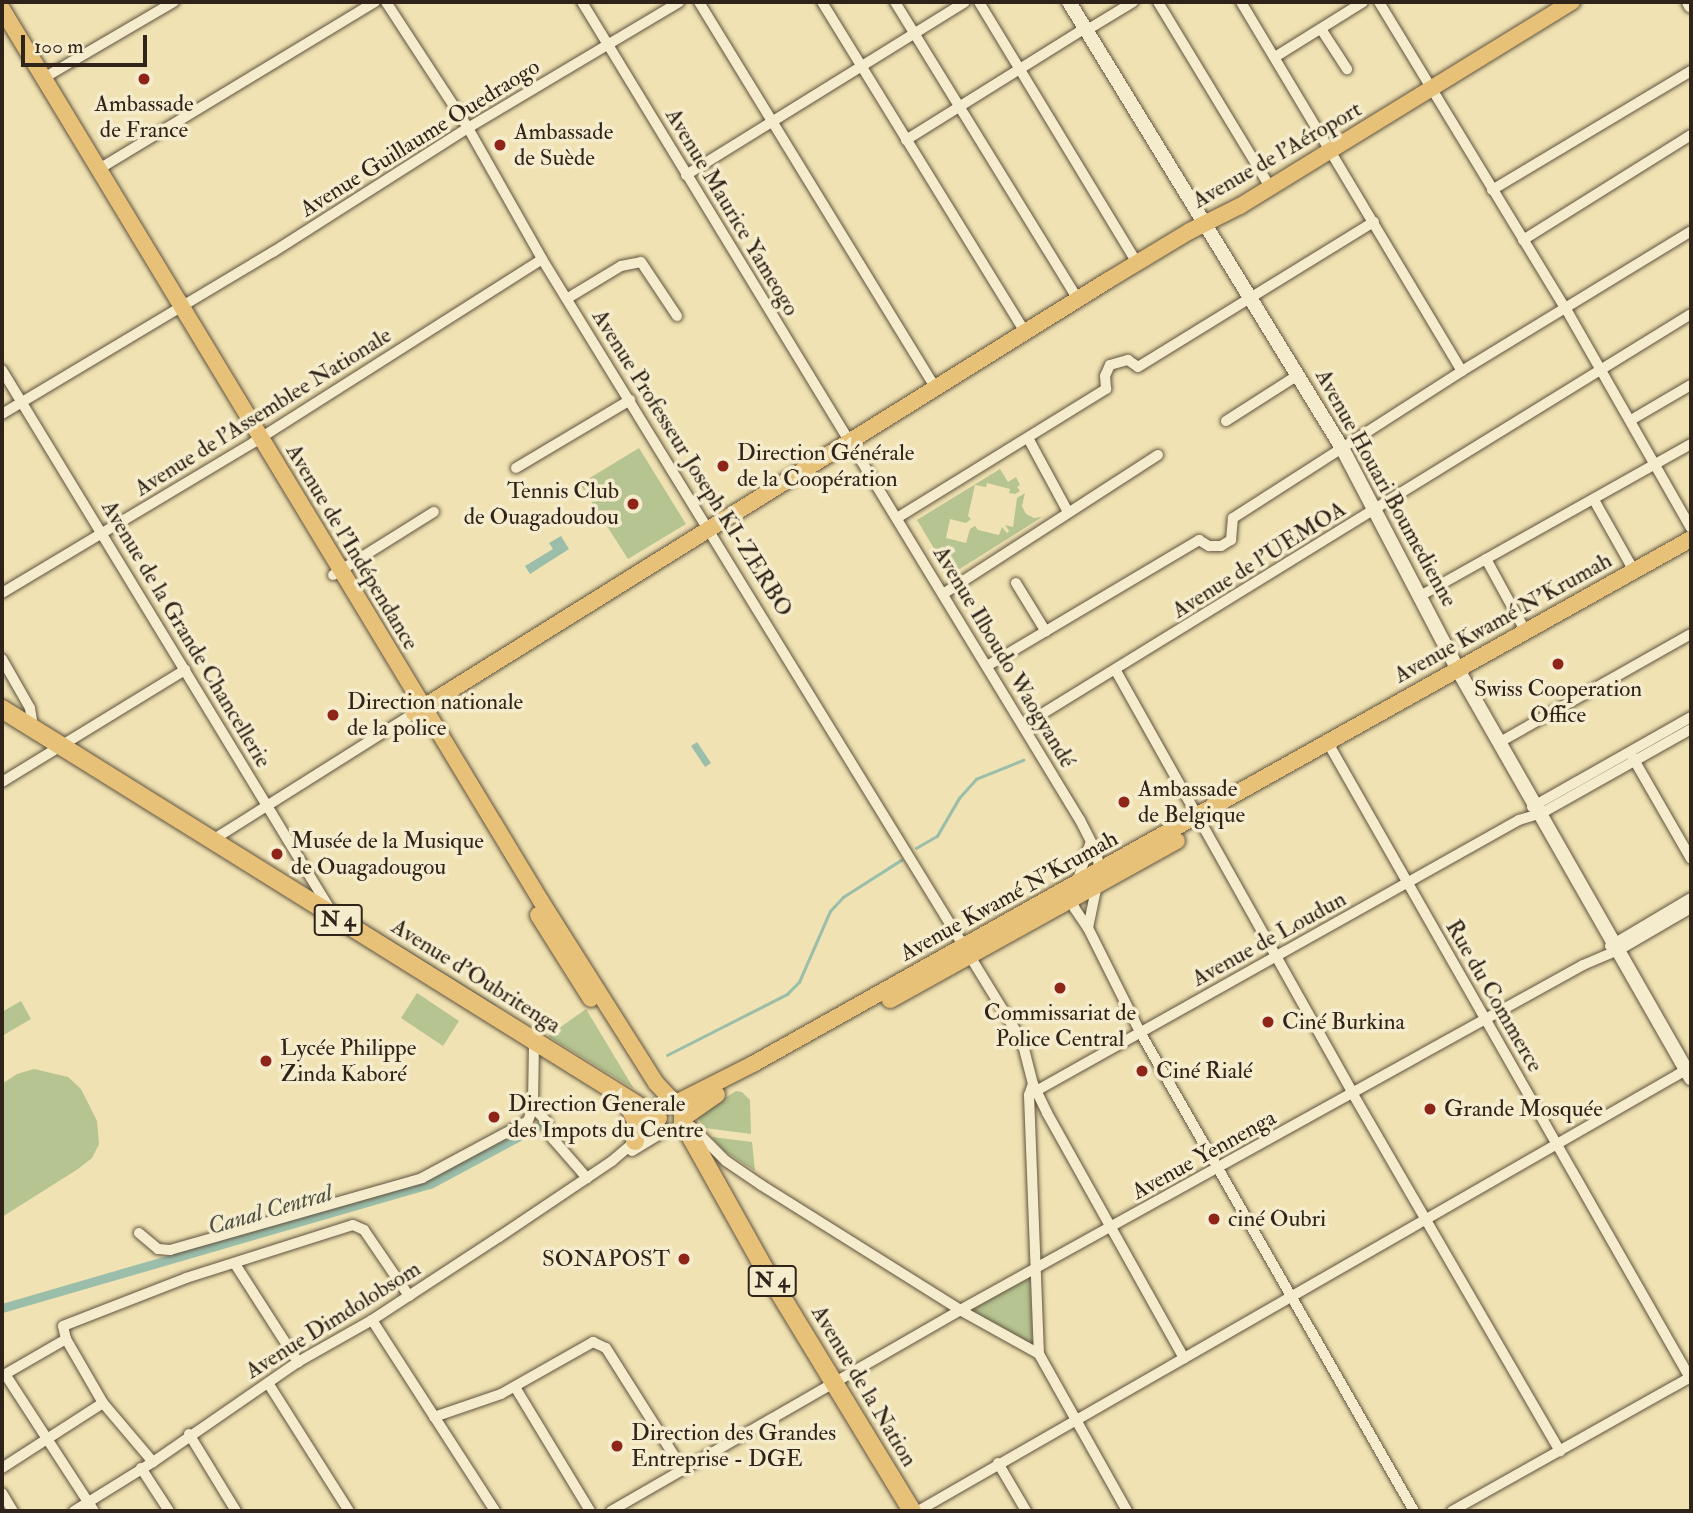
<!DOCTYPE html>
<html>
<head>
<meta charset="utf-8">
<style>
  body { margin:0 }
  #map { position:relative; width:1693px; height:1513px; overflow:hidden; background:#f0e2b2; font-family:"IM FELL Double Pica",serif }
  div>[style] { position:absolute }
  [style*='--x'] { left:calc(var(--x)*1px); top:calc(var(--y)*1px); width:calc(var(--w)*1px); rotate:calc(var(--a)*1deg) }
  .green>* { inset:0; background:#b5c490 }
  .water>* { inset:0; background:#9abeaa }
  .stream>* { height:2.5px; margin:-1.25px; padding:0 1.25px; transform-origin:1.25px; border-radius:1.25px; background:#9abeaa }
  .canal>* { height:9px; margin:-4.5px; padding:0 4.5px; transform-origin:4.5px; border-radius:4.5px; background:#9abeaa }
  .roads { filter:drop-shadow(0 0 2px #60533f) drop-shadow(0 0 2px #60533f) }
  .street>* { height:10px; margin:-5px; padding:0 5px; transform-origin:5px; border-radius:5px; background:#f5eccd }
  .secondary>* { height:14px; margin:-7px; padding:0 7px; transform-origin:7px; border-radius:7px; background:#f5eccd }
  .primary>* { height:16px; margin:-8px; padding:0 8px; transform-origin:8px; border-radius:8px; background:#e8c179 }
  .highway>* { height:18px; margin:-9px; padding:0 9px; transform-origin:9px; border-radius:9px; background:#e8c179 }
  .dots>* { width:19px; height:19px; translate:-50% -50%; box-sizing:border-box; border:4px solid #f5eccd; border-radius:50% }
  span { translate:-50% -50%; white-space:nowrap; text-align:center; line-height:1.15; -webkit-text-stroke:7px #f5eccd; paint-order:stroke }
  .shield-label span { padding:2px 5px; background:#f5eccd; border:2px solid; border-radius:5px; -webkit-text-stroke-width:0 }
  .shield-label { font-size:21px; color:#302319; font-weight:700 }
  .poi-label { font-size:23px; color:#302319 }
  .left { translate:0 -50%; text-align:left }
  .right { translate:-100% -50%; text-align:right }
  .street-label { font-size:23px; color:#302319 }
  .water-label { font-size:24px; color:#505244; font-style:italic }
  .frame { position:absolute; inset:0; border:4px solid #302319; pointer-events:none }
  .scale { position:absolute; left:21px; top:35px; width:126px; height:32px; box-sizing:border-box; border:4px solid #302319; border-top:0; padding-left:9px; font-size:21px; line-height:24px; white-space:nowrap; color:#302319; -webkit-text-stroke:5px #f5eccd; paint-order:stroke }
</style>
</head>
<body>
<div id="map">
  <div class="green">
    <div style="clip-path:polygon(639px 448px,686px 524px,628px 559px,580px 484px)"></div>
    <div style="clip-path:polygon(1000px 469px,1008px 482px,1016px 477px,1020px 485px,1017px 487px,1020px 491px,1015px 494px,1009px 493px,1010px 489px,987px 483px,986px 487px,975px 485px,968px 516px,971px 519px,966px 523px,950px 519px,946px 538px,966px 543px,970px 529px,975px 526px,978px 530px,999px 535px,1002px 527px,1007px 533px,1009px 531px,1005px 525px,1013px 527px,1017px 498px,1025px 493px,1022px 506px,1026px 514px,1034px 518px,1042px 517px,950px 575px,917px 520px)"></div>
    <div style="clip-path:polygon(417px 993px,459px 1021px,443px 1046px,401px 1018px)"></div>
    <div style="clip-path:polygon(21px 1001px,31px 1019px,2px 1036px,2px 1012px)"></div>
    <div style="clip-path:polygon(586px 1009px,634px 1089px,548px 1036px)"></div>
    <div style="clip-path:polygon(34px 1069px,68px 1077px,81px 1089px,97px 1121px,99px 1144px,92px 1158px,78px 1169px,2px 1217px,2px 1084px,17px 1074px)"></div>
    <div style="clip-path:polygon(736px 1091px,742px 1092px,750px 1100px,751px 1134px,705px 1128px,696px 1116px)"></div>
    <div style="clip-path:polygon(712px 1137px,752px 1142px,755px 1171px,723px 1150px)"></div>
    <div style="clip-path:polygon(1030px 1278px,1033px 1346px,969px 1309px)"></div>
  </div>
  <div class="water">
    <div style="clip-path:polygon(561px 536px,569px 549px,530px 574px,525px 566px,553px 549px,549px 543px)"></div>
    <div style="clip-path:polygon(697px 742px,711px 763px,705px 767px,691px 746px)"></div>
  </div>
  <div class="stream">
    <div style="--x:916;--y:848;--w:24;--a:-30"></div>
    <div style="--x:937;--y:836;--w:44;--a:-59.9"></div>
    <div style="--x:959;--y:798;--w:25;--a:-48"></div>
    <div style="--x:976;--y:779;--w:51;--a:-22"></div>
    <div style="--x:345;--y:913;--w:175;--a:31.7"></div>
    <div style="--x:667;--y:1055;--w:135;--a:-26.9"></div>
    <div style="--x:787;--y:994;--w:17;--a:-45"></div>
    <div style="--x:799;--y:982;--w:77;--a:-66.4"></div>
    <div style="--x:830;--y:911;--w:19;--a:-47"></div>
    <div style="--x:843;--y:897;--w:69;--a:-32.5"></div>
  </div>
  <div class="canal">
    <div style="--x:2;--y:1308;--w:446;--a:-16.2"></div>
    <div style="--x:430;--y:1184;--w:125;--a:-28.2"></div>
  </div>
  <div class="roads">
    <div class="street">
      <div style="--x:386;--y:2;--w:150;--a:56.9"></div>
      <div style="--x:468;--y:128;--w:150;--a:60.5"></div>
      <div style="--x:542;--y:259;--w:918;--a:58.46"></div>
      <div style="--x:1022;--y:1041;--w:44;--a:75.7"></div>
      <div style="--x:1033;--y:1084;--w:32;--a:64"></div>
      <div style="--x:1047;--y:1113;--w:281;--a:60.8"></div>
      <div style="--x:582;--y:2;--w:958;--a:58.67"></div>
      <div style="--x:1080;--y:820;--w:36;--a:63"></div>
      <div style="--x:1096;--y:852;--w:18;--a:77"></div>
      <div style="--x:1100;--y:870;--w:59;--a:101.7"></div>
      <div style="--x:699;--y:2;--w:453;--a:58.5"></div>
      <div style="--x:822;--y:2;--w:389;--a:58.4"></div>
      <div style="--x:895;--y:2;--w:350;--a:58.4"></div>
      <div style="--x:979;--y:2;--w:305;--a:58.8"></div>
      <div style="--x:1158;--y:2;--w:216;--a:58.8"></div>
      <div style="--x:1241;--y:2;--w:430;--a:59.1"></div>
      <div style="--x:1379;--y:2;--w:359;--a:58.7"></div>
      <div style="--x:1566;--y:309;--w:252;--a:60.3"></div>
      <div style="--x:1321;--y:29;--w:48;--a:57"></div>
      <div style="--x:1087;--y:30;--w:54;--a:-31.3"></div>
      <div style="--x:1275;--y:57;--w:104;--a:-32"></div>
      <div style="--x:42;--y:79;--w:153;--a:-30.3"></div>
      <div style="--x:906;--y:140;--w:211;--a:-32"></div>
      <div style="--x:99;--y:169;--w:323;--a:-31.2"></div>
      <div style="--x:686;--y:175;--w:328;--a:-31.8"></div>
      <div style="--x:1492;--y:190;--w:232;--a:-30.9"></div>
      <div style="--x:1523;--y:240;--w:198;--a:-32"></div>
      <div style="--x:568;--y:298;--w:62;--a:-31.1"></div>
      <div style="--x:621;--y:266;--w:20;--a:-11"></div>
      <div style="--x:641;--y:262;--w:65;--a:56.3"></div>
      <div style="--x:2;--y:370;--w:633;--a:58.69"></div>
      <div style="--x:2;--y:414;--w:316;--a:-30.9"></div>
      <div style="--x:273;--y:252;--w:231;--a:-32.5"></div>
      <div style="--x:468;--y:128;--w:246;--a:-30.8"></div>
      <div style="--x:1631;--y:420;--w:69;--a:-30.3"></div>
      <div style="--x:1226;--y:421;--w:85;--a:-32.6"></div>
      <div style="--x:1028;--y:438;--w:84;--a:61.6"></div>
      <div style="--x:516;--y:468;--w:133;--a:-30.8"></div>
      <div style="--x:1594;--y:500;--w:81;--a:60.6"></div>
      <div style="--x:897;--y:518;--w:246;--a:-31.7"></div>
      <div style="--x:1106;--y:389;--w:13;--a:-94"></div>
      <div style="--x:1105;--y:376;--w:12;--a:-66"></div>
      <div style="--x:1110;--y:365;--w:19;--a:-16"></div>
      <div style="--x:1128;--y:360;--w:12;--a:35"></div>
      <div style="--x:1138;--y:367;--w:277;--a:-31.6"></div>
      <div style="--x:1486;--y:559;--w:83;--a:61.3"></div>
      <div style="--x:333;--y:575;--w:119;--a:-32"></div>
      <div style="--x:1016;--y:583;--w:57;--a:58.5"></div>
      <div style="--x:2;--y:593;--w:294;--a:-30.9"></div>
      <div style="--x:254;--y:442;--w:341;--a:-32.4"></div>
      <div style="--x:943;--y:594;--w:256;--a:-32.9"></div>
      <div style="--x:1420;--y:596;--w:311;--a:-29.3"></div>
      <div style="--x:2;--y:659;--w:56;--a:60.3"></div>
      <div style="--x:30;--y:708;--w:20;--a:81"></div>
      <div style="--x:987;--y:666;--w:247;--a:-30.7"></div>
      <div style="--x:1199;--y:540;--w:12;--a:31"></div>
      <div style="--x:1209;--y:546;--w:12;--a:0"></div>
      <div style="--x:1221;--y:546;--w:12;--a:-31"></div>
      <div style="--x:1231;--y:540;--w:22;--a:-85"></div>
      <div style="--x:1233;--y:518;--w:272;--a:-32.7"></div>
      <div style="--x:1462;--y:371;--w:268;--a:-31.4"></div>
      <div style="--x:1116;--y:671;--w:485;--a:60.7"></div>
      <div style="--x:1353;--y:1094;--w:413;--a:59.9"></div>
      <div style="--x:1024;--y:725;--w:783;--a:-31.64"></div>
      <div style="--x:1500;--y:742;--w:219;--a:-29.5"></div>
      <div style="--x:1328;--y:743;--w:731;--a:60.31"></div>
      <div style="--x:1633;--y:758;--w:116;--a:60.1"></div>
      <div style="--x:2;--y:782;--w:215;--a:-31.5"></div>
      <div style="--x:1532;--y:807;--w:183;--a:-29.5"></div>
      <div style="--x:211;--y:841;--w:240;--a:-32.2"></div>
      <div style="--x:1090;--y:844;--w:50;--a:108.8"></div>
      <div style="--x:1074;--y:891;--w:9;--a:103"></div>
      <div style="--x:1072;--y:900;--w:9;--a:72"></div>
      <div style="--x:1075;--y:909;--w:23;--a:56"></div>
      <div style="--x:1088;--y:928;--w:116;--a:63.4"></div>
      <div style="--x:1140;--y:1032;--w:552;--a:60.23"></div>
      <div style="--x:1610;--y:946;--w:94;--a:-30.7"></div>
      <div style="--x:534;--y:1042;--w:65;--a:90.9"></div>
      <div style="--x:533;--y:1107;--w:19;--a:47"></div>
      <div style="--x:546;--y:1121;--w:19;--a:69"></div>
      <div style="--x:553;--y:1139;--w:52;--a:48.9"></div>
      <div style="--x:1033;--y:1084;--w:12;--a:110"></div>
      <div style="--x:1029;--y:1095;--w:259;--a:87.8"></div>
      <div style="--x:1039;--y:1354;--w:180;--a:60.7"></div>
      <div style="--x:1036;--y:1091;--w:554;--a:-29.3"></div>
      <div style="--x:1519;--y:820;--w:24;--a:-17"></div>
      <div style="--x:1542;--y:813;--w:171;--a:-29.4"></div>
      <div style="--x:692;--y:1127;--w:48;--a:45"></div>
      <div style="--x:726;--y:1161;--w:42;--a:34.4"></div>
      <div style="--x:761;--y:1185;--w:235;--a:32.1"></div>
      <div style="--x:960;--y:1310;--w:90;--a:29.1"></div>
      <div style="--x:632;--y:1151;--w:42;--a:-31.4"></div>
      <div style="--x:139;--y:1233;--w:25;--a:40"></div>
      <div style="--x:158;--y:1249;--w:12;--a:5"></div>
      <div style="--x:170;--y:1250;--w:262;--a:-15.9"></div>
      <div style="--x:422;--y:1178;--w:120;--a:-28.3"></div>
      <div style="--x:528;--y:1121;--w:15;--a:-70"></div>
      <div style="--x:235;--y:1264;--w:117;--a:57.3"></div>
      <div style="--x:372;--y:1320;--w:227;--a:57.2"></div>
      <div style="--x:5;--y:1374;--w:163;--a:57"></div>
      <div style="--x:2;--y:1376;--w:74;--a:-30"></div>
      <div style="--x:268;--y:1383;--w:151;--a:57.7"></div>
      <div style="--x:515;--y:1387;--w:145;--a:58.8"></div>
      <div style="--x:434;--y:1417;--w:71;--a:-18.9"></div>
      <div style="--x:501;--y:1394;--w:106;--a:-29.5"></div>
      <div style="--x:593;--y:1342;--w:14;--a:25"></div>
      <div style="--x:606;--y:1348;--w:144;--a:57.7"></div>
      <div style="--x:189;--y:1434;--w:90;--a:58.6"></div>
      <div style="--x:153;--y:1462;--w:77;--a:-130.3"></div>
      <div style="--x:103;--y:1403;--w:74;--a:-120"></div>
      <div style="--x:66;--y:1339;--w:13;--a:-103"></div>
      <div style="--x:63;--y:1326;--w:132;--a:-21.3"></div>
      <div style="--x:186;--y:1278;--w:175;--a:-17.6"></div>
      <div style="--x:353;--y:1225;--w:12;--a:24"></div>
      <div style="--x:364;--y:1230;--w:80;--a:55.7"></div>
      <div style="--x:998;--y:1463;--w:56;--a:59.7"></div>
      <div style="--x:2;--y:1468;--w:120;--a:-32.8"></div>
      <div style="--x:141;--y:1468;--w:51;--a:56.9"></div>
      <div style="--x:2;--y:1493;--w:21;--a:59"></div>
      <div style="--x:74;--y:1511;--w:93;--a:-31.8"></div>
      <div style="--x:153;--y:1462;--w:176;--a:-34.6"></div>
      <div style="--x:298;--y:1362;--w:85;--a:-29.6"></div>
      <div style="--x:372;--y:1320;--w:152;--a:-33.2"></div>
      <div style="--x:499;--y:1237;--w:136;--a:-33.9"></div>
      <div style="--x:612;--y:1161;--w:62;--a:-40.4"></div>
      <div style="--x:611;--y:1511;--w:403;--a:-29.9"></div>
      <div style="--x:960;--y:1310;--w:712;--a:-28.98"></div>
      <div style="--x:1583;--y:965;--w:39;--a:-23"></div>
      <div style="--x:1619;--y:950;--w:83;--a:-30.3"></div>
      <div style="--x:918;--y:1511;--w:891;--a:-29.87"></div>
      <div style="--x:1452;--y:1511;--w:274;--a:-29.3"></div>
    </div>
    <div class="secondary">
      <div style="--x:1069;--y:2;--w:523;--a:58.53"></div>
      <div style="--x:1342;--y:448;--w:250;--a:62.4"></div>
      <div style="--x:1458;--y:670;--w:470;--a:60.3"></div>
      <div style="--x:1689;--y:2;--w:4;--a:63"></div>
    </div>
    <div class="primary">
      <div style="--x:2;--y:9;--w:1042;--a:58.86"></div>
      <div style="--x:541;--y:901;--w:215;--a:57.7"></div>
      <div style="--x:656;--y:1083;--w:26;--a:47"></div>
      <div style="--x:414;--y:713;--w:817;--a:-31.94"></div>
      <div style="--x:1107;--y:281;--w:97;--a:-31.1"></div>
      <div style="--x:1190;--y:231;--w:56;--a:-26.6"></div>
      <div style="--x:1240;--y:206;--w:390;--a:-31.6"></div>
      <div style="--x:538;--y:915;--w:99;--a:57.8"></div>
      <div style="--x:890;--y:1000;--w:328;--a:-29"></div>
      <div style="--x:676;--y:1103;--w:86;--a:-26.9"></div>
      <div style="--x:753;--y:1064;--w:1075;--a:-29.24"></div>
      <div style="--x:685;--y:1117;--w:39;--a:-35"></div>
    </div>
    <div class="highway">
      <div style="--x:2;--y:709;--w:773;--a:31.94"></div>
      <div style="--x:625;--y:1099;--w:25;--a:63"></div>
      <div style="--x:636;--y:1121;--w:20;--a:93"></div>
      <div style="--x:660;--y:1108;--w:9;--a:-36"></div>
      <div style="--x:667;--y:1103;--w:9;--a:0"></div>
      <div style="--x:676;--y:1103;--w:10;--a:45"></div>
      <div style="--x:683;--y:1110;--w:13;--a:90"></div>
      <div style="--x:683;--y:1123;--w:158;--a:60.8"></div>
      <div style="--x:760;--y:1261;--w:293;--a:58.7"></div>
    </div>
  </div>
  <div class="dots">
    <div style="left:144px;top:79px;background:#8f2418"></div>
    <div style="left:500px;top:145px;background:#8f2418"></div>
    <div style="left:723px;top:466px;background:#8f2418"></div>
    <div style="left:633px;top:504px;background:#8f2418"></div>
    <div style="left:1558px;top:664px;background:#8f2418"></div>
    <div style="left:333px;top:715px;background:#8f2418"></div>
    <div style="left:1124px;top:802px;background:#8f2418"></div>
    <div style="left:277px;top:854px;background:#8f2418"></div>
    <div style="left:1060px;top:988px;background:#8f2418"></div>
    <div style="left:1268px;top:1022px;background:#8f2418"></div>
    <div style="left:266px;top:1061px;background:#8f2418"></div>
    <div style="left:1142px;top:1071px;background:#8f2418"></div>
    <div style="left:1430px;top:1109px;background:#8f2418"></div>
    <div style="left:494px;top:1117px;background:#8f2418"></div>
    <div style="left:1214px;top:1219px;background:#8f2418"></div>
    <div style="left:684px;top:1259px;background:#8f2418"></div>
    <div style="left:617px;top:1446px;background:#8f2418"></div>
  </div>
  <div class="shield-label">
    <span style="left:338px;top:920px">N 4</span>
    <span style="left:772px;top:1281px">N 4</span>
  </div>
  <div class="poi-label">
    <span style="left:144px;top:117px">Ambassade<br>de France</span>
    <span class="left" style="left:514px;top:145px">Ambassade<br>de Suède</span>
    <span class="left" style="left:737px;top:466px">Direction Générale<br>de la Coopération</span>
    <span class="right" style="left:619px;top:504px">Tennis Club<br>de Ouagadoudou</span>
    <span style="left:1558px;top:702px">Swiss Cooperation<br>Office</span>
    <span class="left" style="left:347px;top:715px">Direction nationale<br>de la police</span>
    <span class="left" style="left:1138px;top:802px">Ambassade<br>de Belgique</span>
    <span class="left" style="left:291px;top:854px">Musée de la Musique<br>de Ouagadougou</span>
    <span style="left:1060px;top:1026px">Commissariat de<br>Police Central</span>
    <span class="left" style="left:1282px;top:1022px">Ciné Burkina</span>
    <span class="left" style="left:280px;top:1061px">Lycée Philippe<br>Zinda Kaboré</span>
    <span class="left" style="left:1156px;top:1071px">Ciné Rialé</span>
    <span class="left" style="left:508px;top:1117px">Direction Generale<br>des Impots du Centre</span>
    <span class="left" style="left:1444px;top:1109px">Grande Mosquée</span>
    <span class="left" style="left:1228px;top:1219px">ciné Oubri</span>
    <span class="right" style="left:670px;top:1259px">SONAPOST</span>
    <span class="left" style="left:631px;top:1446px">Direction des Grandes<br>Entreprise - DGE</span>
  </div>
  <div class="street-label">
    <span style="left:420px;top:138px;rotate:-32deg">Avenue Guillaume Ouedraogo</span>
    <span style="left:1277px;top:155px;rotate:-30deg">Avenue de l'Aéroport</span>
    <span style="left:732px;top:212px;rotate:59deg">Avenue Maurice Yameogo</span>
    <span style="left:263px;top:412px;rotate:-32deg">Avenue de l'Assemblee Nationale</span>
    <span style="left:692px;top:463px;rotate:58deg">Avenue Professeur Joseph KI-ZERBO</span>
    <span style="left:1386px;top:488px;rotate:61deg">Avenue Houari Boumedienne</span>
    <span style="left:352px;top:547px;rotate:59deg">Avenue de l'Indépendance</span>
    <span style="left:1259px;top:560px;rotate:-32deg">Avenue de l'UEMOA</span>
    <span style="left:1503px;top:618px;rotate:-29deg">Avenue Kwamé N'Krumah</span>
    <span style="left:186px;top:634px;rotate:59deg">Avenue de la Grande Chancellerie</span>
    <span style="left:1004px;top:657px;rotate:59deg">Avenue Ilboudo Waogyandé</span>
    <span style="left:1009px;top:896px;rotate:-29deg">Avenue Kwamé N'Krumah</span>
    <span style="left:1269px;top:939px;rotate:-29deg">Avenue de Loudun</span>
    <span style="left:476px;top:976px;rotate:32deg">Avenue d'Oubritenga</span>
    <span style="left:1494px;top:996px;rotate:60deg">Rue du Commerce</span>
    <span style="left:1204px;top:1155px;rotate:-29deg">Avenue Yennenga</span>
    <span style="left:333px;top:1320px;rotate:-32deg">Avenue Dimdolobsom</span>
    <span style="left:864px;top:1386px;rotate:59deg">Avenue de la Nation</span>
  </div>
  <div class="water-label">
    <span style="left:270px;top:1210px;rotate:-16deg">Canal Central</span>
  </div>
  <div class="frame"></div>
  <div class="scale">100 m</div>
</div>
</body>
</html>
